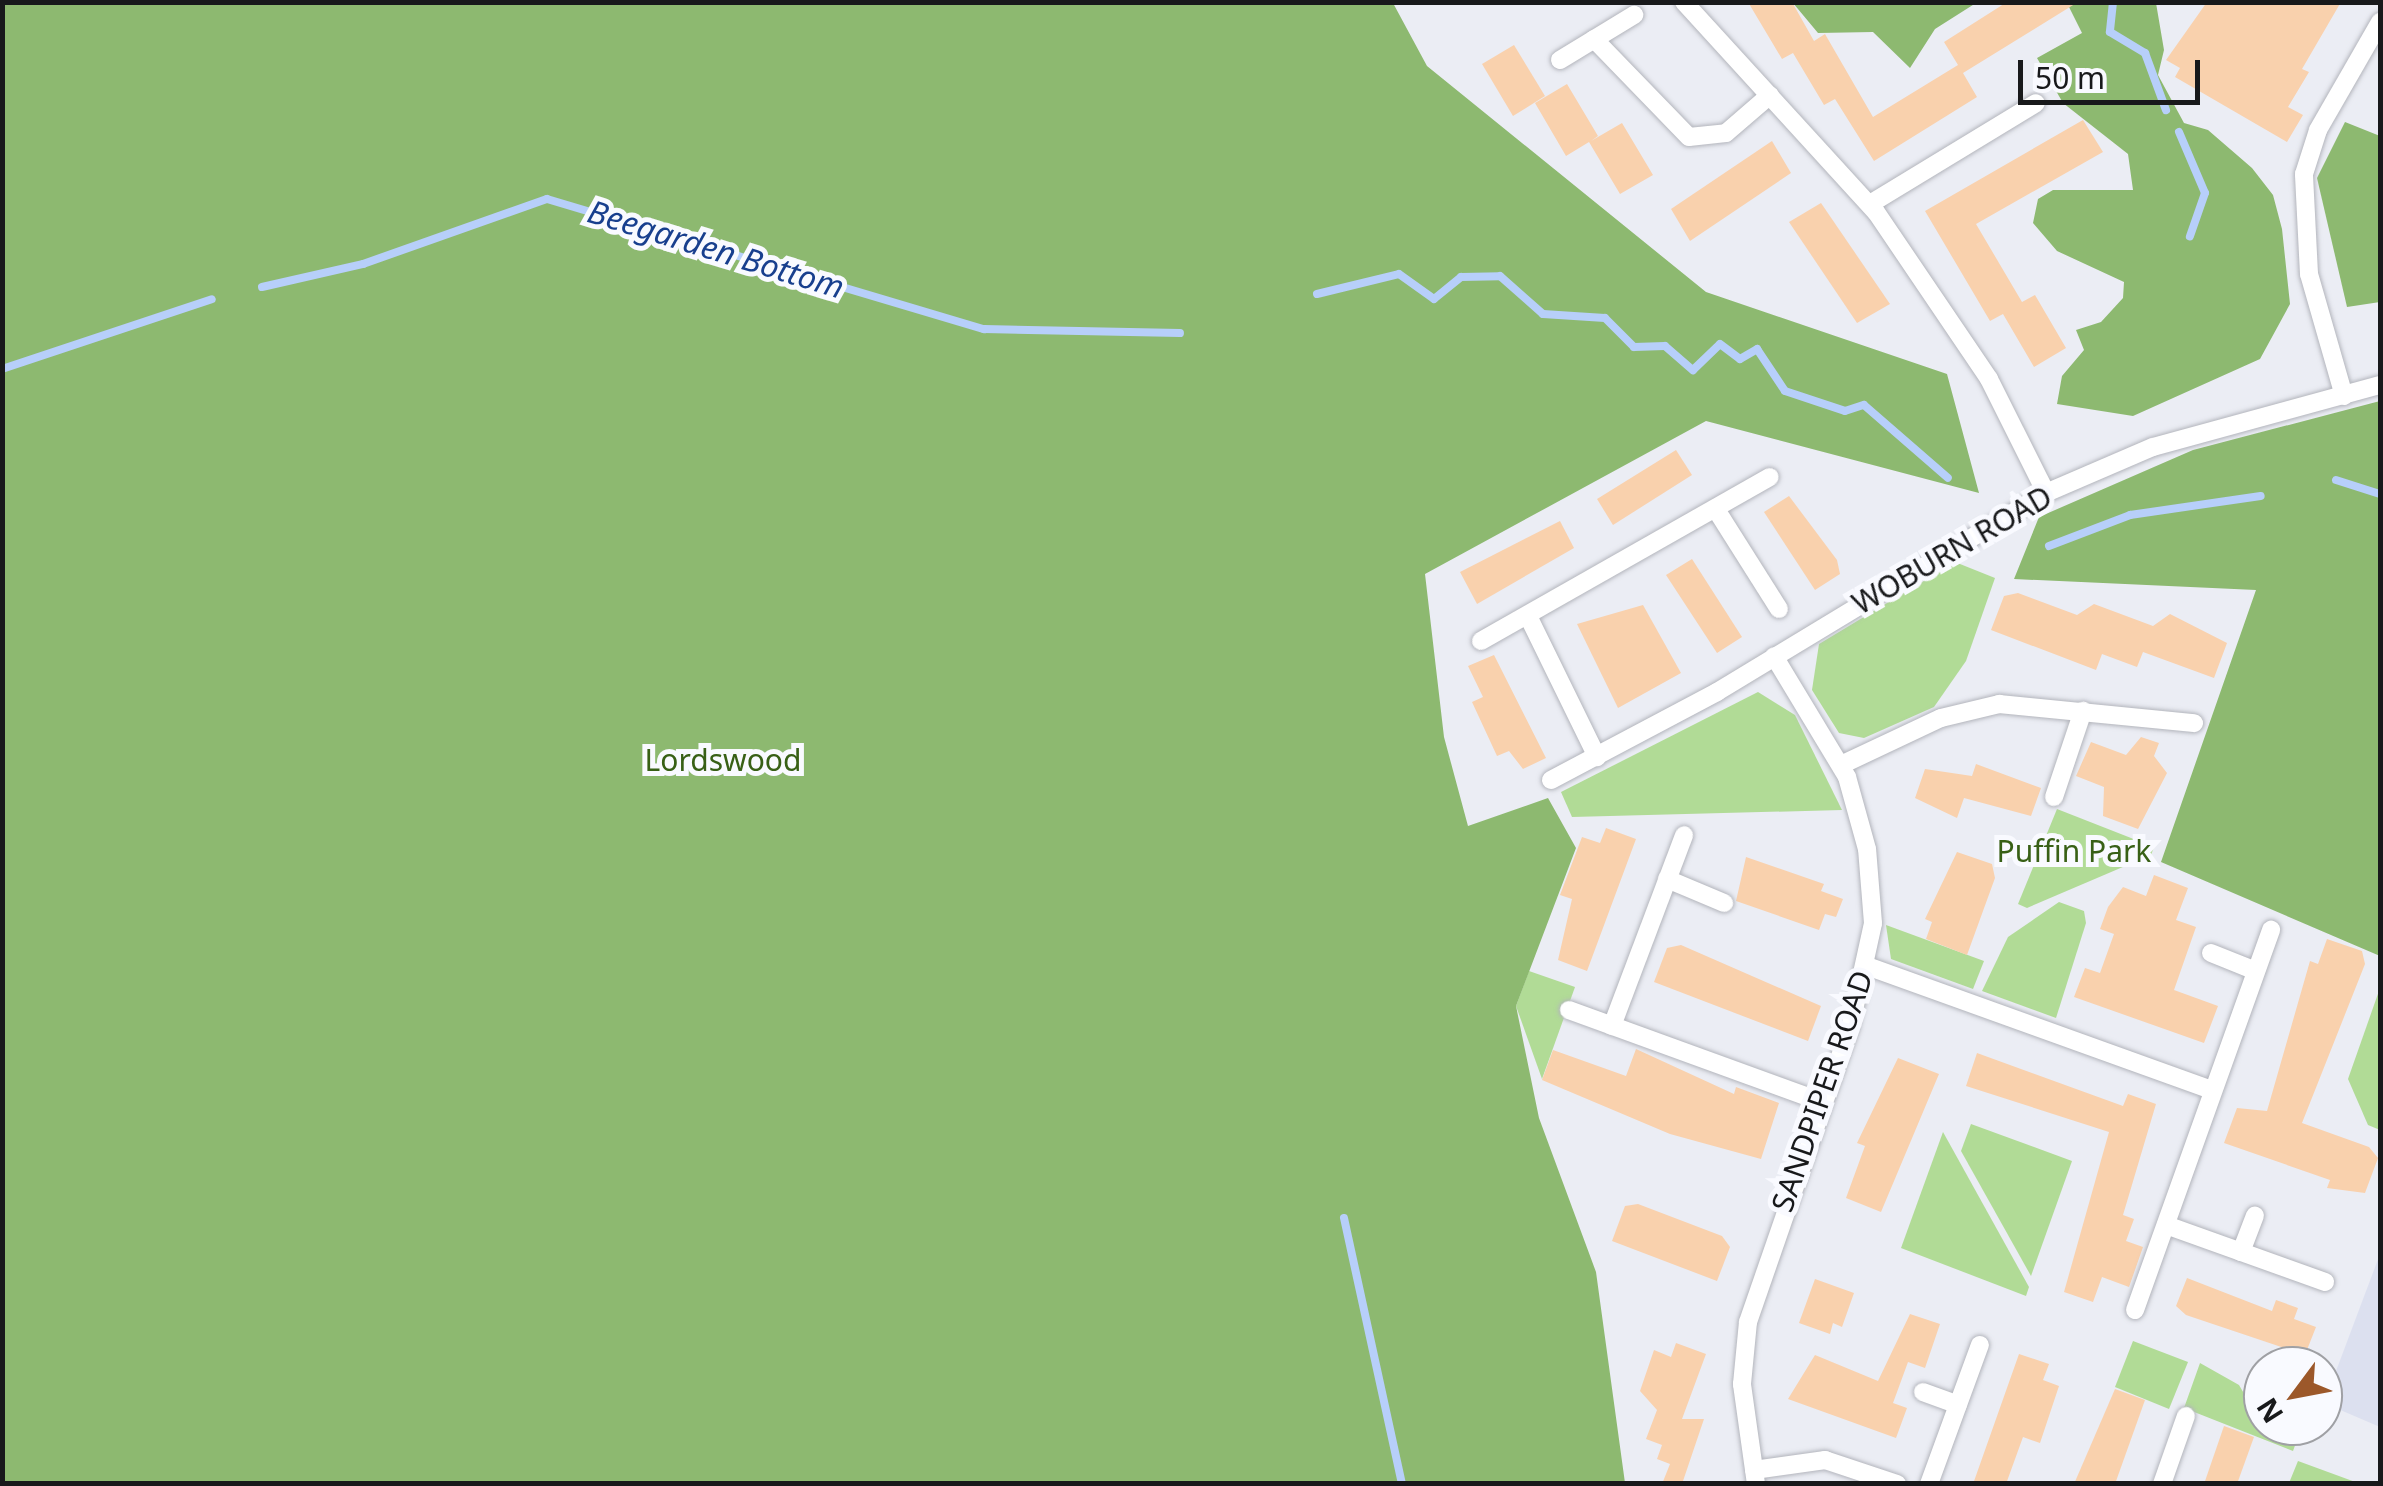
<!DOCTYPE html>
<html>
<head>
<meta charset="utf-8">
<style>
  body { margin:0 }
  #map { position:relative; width:2383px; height:1486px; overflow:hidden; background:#ebedf4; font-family:"Noto Sans",sans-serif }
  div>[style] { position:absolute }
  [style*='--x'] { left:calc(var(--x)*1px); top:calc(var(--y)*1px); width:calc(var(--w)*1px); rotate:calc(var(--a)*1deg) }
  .built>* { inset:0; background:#dce0ef }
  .green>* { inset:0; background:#b1db96 }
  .forest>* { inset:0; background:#8db970 }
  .stream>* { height:8px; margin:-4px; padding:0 4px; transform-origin:4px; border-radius:4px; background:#b7cffa }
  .building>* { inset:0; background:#f9d1ad }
  .roads { filter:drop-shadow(0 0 2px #b3b5bc) drop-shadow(0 0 2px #b3b5bc) }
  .minor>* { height:18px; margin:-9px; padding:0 9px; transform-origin:9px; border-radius:9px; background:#fff }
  span { translate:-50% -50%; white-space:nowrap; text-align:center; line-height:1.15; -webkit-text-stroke:10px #f9faff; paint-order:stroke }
  .street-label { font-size:30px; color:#18191b }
  .park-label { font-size:30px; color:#386016 }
  .water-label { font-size:32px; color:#183f8e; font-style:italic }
  .frame { position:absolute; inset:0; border:5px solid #18191b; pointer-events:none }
  .north { position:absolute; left:2243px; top:1346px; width:100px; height:100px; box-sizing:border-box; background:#f9faff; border:2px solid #9fa0a4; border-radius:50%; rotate:238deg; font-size:28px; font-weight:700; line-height:40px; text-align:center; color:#18191b }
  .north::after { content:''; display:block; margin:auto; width:35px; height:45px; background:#9c582a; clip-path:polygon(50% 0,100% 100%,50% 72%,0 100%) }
  .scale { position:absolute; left:2018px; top:60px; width:182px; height:45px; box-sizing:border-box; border:5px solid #18191b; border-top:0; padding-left:12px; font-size:30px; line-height:35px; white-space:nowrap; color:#18191b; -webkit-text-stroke:8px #f9faff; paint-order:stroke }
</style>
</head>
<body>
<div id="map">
  <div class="built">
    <div style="clip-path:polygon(2380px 1254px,2380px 1427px,2324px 1403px)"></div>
  </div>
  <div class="green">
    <div style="clip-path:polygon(1955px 562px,1995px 578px,1966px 661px,1934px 707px,1864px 738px,1839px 733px,1812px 690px,1819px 644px)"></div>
    <div style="clip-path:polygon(1758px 692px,1795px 715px,1842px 810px,1572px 817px,1561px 792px)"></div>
    <div style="clip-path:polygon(2057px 809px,2154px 847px,2151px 855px,2027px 908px,2018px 904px)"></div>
    <div style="clip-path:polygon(2059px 902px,2084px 911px,2086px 923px,2056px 1018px,1982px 991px,2008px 937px)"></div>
    <div style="clip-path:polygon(1886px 925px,1984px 961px,1973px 989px,1891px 959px)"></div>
    <div style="clip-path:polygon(1529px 971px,1575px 987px,1542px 1079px,1516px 1006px)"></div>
    <div style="clip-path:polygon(2380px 988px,2380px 1130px,2368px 1125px,2348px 1079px)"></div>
    <div style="clip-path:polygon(1971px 1124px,2072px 1161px,2031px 1276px,1961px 1151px)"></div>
    <div style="clip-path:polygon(1943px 1132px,2029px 1287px,2026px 1296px,1901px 1248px)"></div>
    <div style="clip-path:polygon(2133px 1341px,2188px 1362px,2169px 1409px,2115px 1387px)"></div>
    <div style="clip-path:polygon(2200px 1363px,2239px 1385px,2263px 1426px,2297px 1440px,2293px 1451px,2184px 1408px)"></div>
    <div style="clip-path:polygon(2298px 1461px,2358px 1483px,2289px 1483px)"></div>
  </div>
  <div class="forest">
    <div style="clip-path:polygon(3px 2px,1393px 3px,1427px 66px,1706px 292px,1947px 374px,1979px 493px,1706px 421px,1425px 574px,1444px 737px,1468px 826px,1548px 798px,1576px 848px,1516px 1006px,1539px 1118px,1596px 1272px,1625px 1483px,3px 1483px)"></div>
    <div style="clip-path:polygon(1793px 3px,1976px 3px,1935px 29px,1910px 68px,1873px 32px,1818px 33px)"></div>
    <div style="clip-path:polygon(2067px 3px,2156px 3px,2164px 50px,2158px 75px,2184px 123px,2208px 130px,2252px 168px,2273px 195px,2282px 229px,2290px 304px,2260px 359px,2133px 416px,2057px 404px,2062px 376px,2084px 350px,2076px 330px,2101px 322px,2123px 298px,2124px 282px,2057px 251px,2033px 223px,2038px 199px,2053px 190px,2133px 190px,2128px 154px,2063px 103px,2037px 58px,2082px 33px)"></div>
    <div style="clip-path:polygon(2345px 122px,2380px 136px,2380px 302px,2347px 307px,2317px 178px)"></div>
    <div style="clip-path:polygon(2380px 401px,2380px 956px,2161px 862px,2256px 590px,2014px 579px,2039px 517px,2193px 450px)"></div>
  </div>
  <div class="stream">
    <div style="--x:2113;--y:2;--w:30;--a:96"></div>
    <div style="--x:2110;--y:32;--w:41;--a:31"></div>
    <div style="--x:2145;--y:53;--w:61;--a:69.8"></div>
    <div style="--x:2179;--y:132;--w:66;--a:66.9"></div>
    <div style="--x:2205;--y:193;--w:46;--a:109.2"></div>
    <div style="--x:262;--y:287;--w:104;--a:-12.8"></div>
    <div style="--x:363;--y:264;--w:195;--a:-19.5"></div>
    <div style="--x:547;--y:199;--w:456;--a:16.6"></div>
    <div style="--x:984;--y:329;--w:196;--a:1.2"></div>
    <div style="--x:1317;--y:294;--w:84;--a:-13.7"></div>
    <div style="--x:1399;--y:274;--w:43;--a:35.5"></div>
    <div style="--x:1434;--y:299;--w:35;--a:-39"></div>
    <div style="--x:1461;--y:277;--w:39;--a:-1"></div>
    <div style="--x:1500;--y:276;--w:57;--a:41.5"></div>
    <div style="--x:1543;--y:314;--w:62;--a:3.7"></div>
    <div style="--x:1605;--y:318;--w:41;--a:45"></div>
    <div style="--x:1634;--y:347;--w:31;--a:-2"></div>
    <div style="--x:1665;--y:346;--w:37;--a:41"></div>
    <div style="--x:1693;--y:370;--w:37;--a:-44"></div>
    <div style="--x:1720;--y:344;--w:25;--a:37"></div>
    <div style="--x:1740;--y:359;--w:20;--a:-30"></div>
    <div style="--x:1757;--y:349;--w:50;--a:56.3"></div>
    <div style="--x:1785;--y:391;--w:63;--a:18.4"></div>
    <div style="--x:1845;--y:411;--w:20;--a:-18"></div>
    <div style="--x:1864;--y:405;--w:111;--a:41"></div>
    <div style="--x:2;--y:369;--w:221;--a:-18.4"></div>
    <div style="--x:2336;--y:480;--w:46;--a:17.7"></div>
    <div style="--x:2049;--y:546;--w:87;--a:-20.9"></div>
    <div style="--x:2130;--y:515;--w:132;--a:-8.3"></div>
    <div style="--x:1344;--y:1218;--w:272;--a:77.7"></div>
  </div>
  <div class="building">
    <div style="clip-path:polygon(1748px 2px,1792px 2px,1814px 41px,1825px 34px,1873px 117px,1958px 65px,1944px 42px,2007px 2px,2078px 2px,1963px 73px,1977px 97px,1874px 161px,1835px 99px,1824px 105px,1793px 53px,1782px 59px)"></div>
    <div style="clip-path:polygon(2207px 2px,2341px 2px,2302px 69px,2309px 72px,2288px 107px,2303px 115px,2287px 142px,2175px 77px,2180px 68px,2166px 60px)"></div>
    <div style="clip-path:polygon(1514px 45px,1545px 96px,1513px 116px,1482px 64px)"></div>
    <div style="clip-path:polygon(1567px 84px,1598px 136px,1591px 141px,1622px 123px,1653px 175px,1620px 194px,1589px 142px,1566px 156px,1535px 103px)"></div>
    <div style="clip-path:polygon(2083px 120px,2103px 152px,1976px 224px,2022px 302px,2035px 295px,2066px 348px,2034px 367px,2003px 314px,1990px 321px,1925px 211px)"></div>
    <div style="clip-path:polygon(1772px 141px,1791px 173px,1690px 241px,1671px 209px)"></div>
    <div style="clip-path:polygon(1821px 203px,1890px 304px,1857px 323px,1789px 222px)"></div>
    <div style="clip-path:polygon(1676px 450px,1692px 475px,1613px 525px,1597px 499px)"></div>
    <div style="clip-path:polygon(1789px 496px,1837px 560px,1840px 574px,1815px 590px,1764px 512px)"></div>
    <div style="clip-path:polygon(1560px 521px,1574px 548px,1477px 604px,1460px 572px)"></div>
    <div style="clip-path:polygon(1692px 559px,1742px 637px,1717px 653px,1666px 575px)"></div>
    <div style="clip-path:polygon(2018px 593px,2077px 615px,2094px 604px,2153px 626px,2170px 614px,2227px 643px,2214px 678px,2143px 652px,2137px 667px,2102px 654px,2096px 670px,1991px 630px,2004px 596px)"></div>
    <div style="clip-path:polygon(1643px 605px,1681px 673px,1618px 708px,1577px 624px)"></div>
    <div style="clip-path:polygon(1494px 655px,1546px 758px,1523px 769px,1509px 751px,1497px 756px,1472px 702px,1483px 697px,1468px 666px)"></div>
    <div style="clip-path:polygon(2141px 737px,2159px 743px,2154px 756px,2167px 773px,2138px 829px,2103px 816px,2104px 787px,2076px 776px,2091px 742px,2126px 755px)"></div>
    <div style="clip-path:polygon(1976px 764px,2041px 788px,2031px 816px,1964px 798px,1957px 818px,1915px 798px,1925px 769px,1972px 776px)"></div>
    <div style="clip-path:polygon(1606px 828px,1636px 839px,1587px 971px,1558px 960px,1572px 899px,1560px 895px,1582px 837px,1600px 843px)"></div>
    <div style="clip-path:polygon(1957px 852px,1992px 864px,1995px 878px,1967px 955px,1926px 939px,1932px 922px,1925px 919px)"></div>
    <div style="clip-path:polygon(1746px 857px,1824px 884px,1821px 891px,1843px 899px,1836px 917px,1825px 914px,1819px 930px,1736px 901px)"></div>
    <div style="clip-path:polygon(2154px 875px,2188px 888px,2176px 920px,2196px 927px,2174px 990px,2218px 1006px,2204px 1043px,2074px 997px,2085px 968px,2100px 973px,2114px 934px,2100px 929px,2108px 907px,2123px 887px,2146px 896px)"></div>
    <div style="clip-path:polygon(2327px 939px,2362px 951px,2365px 964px,2302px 1123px,2369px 1147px,2378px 1158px,2365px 1193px,2327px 1188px,2330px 1180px,2224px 1143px,2237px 1108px,2267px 1111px,2310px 961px,2318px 964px)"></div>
    <div style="clip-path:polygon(1681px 945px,1821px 1006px,1808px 1041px,1654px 982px,1667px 948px)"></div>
    <div style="clip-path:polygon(1636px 1049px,1734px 1094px,1736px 1087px,1779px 1103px,1761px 1159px,1670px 1134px,1542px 1080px,1553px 1050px,1626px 1076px)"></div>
    <div style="clip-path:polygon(1977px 1053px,2123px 1106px,2128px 1094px,2156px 1104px,2123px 1215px,2134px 1219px,2126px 1241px,2143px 1247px,2129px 1287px,2102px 1277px,2093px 1302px,2064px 1292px,2109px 1132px,1966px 1086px)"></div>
    <div style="clip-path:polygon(1898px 1058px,1939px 1074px,1881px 1212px,1846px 1198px,1865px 1146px,1857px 1143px)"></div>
    <div style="clip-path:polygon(1638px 1204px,1722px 1236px,1730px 1247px,1717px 1281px,1612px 1241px,1625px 1206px)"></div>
    <div style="clip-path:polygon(2187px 1278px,2272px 1311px,2276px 1300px,2298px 1308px,2294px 1319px,2316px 1327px,2305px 1355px,2186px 1315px,2176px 1306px)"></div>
    <div style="clip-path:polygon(1815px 1279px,1854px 1293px,1842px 1327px,1833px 1323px,1830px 1334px,1799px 1323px)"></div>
    <div style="clip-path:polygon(1910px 1314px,1940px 1324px,1925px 1368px,1908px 1362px,1893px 1403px,1907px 1408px,1896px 1438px,1788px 1399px,1815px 1355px,1878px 1381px)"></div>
    <div style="clip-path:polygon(1676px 1343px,1706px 1354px,1682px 1419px,1704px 1419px,1682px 1484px,1662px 1484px,1670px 1464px,1657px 1459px,1662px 1445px,1646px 1439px,1657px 1410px,1640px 1391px,1654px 1350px,1671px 1357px)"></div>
    <div style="clip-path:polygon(2019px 1354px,2049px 1364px,2043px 1380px,2059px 1386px,2040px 1443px,2023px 1437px,2006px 1484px,1973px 1484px)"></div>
    <div style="clip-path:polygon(2115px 1389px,2145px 1400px,2115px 1484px,2074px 1484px)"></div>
    <div style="clip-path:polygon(2224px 1426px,2254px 1437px,2237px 1484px,2204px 1484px)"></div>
  </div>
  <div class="roads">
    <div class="minor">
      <div style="--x:1684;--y:2;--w:285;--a:47.6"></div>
      <div style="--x:1876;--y:212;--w:202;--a:55.9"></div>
      <div style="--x:1989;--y:379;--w:127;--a:63.4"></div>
      <div style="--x:1594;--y:39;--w:136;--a:45.9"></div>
      <div style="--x:1689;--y:137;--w:37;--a:-6"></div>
      <div style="--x:1726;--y:133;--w:58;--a:-40.8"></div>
      <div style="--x:1560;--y:60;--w:87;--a:-31.3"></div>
      <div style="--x:1870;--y:204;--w:194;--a:-31.3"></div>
      <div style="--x:2344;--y:396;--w:127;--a:-106"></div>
      <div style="--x:2309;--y:274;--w:100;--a:-92.9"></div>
      <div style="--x:2304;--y:174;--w:46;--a:-72.3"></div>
      <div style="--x:2318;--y:130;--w:125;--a:-60.1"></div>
      <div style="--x:1717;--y:511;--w:116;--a:57.7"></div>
      <div style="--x:1529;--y:618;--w:155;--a:63.9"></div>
      <div style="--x:1481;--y:641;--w:332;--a:-29.6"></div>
      <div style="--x:1841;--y:765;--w:110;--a:-25.2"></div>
      <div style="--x:1941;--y:718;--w:60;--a:-13.6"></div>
      <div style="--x:1999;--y:704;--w:196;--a:5.6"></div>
      <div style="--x:1551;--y:780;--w:188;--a:-27.9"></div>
      <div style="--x:1717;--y:692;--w:385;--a:-31.2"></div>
      <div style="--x:2046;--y:493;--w:116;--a:-23.3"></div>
      <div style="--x:2153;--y:447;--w:235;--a:-15.3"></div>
      <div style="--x:2054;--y:797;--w:91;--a:-71.4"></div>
      <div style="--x:1667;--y:879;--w:62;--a:22.8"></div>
      <div style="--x:2211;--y:953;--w:48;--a:21.8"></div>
      <div style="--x:1867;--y:966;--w:367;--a:19.8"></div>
      <div style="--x:1569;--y:1010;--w:269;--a:20"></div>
      <div style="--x:1612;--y:1026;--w:204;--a:-69.3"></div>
      <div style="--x:2166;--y:1225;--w:169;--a:19.7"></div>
      <div style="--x:2241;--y:1252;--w:39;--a:-69"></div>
      <div style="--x:2135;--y:1310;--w:404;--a:-70.3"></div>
      <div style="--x:1923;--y:1392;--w:37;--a:20"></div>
      <div style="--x:1754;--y:1470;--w:72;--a:-8"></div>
      <div style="--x:1825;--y:1460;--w:76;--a:18.4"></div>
      <div style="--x:1756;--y:1484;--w:101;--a:-98"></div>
      <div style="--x:1742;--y:1384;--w:62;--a:-84.5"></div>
      <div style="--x:1748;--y:1322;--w:311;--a:-70.9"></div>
      <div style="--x:1850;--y:1028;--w:107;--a:-77.6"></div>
      <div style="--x:1873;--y:923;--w:74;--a:-94.6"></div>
      <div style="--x:1867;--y:849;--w:75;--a:-105.5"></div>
      <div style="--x:1847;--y:777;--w:141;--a:-121.1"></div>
      <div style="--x:1929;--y:1484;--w:148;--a:-69.9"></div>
      <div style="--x:2162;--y:1484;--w:72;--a:-70.6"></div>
    </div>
  </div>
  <div class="street-label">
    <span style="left:1952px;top:550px;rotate:-30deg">WOBURN ROAD</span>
    <span style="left:1822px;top:1091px;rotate:-71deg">SANDPIPER ROAD</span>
  </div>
  <div class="park-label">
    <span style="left:723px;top:760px">Lordswood</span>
    <span style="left:2074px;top:851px">Puffin Park</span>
  </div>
  <div class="water-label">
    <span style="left:716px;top:249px;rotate:17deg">Beegarden Bottom</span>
  </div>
  <div class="frame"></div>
  <div class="north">N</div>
  <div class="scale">50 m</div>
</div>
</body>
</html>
